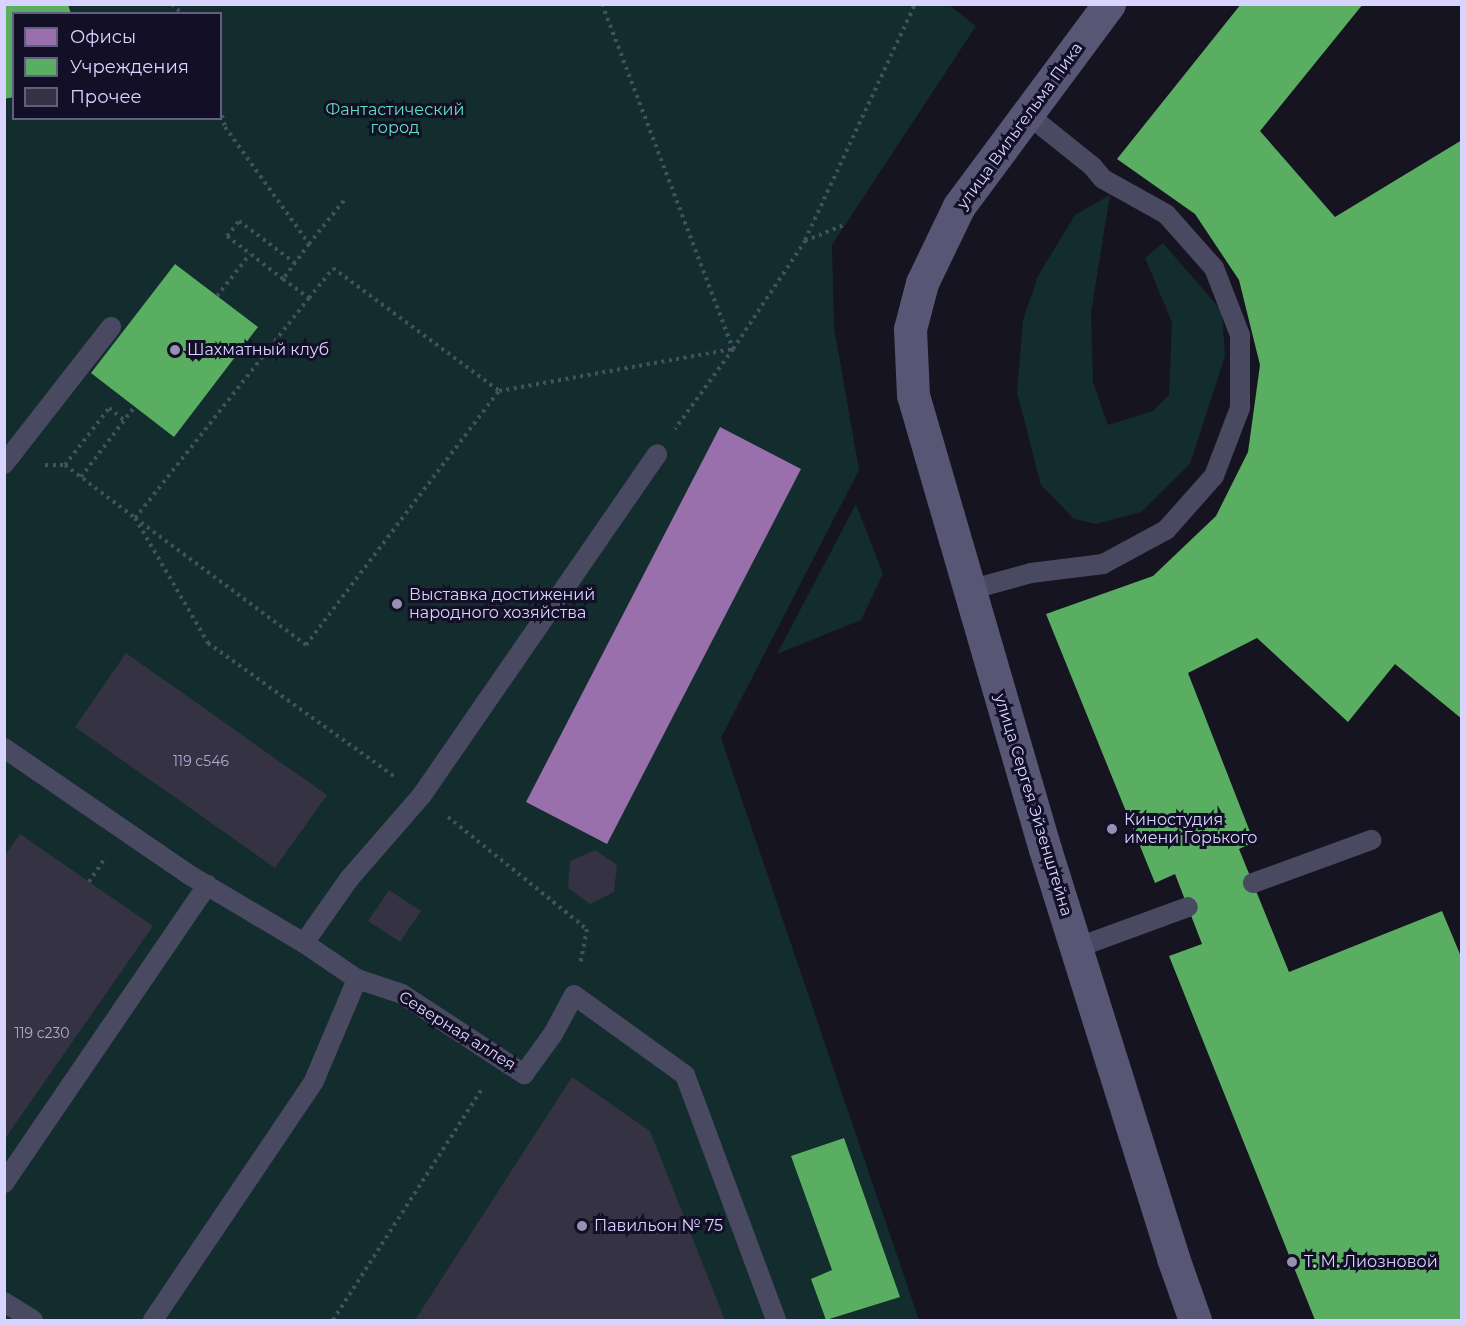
<!DOCTYPE html>
<html>
<head>
<meta charset="utf-8">
<style>
  body { margin:0 }
  #map { position:relative; width:1466px; height:1325px; overflow:hidden; background:#161421; font-family:Montserrat,sans-serif }
  div>[style] { position:absolute }
  [style*='--x'] { left:calc(var(--x)*1px); top:calc(var(--y)*1px); width:calc(var(--w)*1px); rotate:calc(var(--a)*1deg) }
  .green>* { inset:0; background:#132c2d }
  .offices>* { inset:0; background:#9970ab }
  .public>* { inset:0; background:#5aae61 }
  .building>* { inset:0; background:#343243 }
  .path>* { height:4px; margin-top:-2px; transform-origin:0; background:repeating-linear-gradient(90deg,#44505f 0 3px,transparent 0 7.5px) }
  .service>* { height:20px; margin:-10px; padding:0 10px; transform-origin:10px; border-radius:10px; background:#4a4962 }
  .secondary>* { height:33px; margin:-16.5px; padding:0 16.5px; transform-origin:16.5px; border-radius:16.5px; background:#575674 }
  .dots>* { width:16px; height:16px; translate:-50% -50%; box-sizing:border-box; border:3px solid #130f26; border-radius:50% }
  span { translate:-50% -50%; white-space:nowrap; text-align:center; line-height:1.15; -webkit-text-stroke:6px #130f26; paint-order:stroke }
  .number-label { font-size:14px; color:#b0acd0 }
  .number-label span { -webkit-text-stroke-width:0 }
  .park-label { font-size:16px; color:#5fe0c0 }
  .street-label { font-size:16px; color:#d9d4ff }
  .poi-label { font-size:16px; color:#d9d4ff }
  .left { translate:0 -50%; text-align:left }
  .frame { position:absolute; inset:0; border:6px solid #d9d4ff; pointer-events:none }
  .legend { position:absolute; left:12px; top:12px; width:210px; height:108px; box-sizing:border-box; background:#130f26; border:2px solid #625e7d; margin:0; padding:8px 10px; list-style:none; font-size:18px; color:#d9d4ff }
  .legend li { display:flex; align-items:center; gap:12px; height:30px }
  .legend b { width:30px; border:2px solid #625e7d }
</style>
</head>
<body>
<div id="map">
  <div class="green">
    <div style="clip-path:polygon(evenodd,5px 5px,949px 5px,976px 26px,832px 245px,834px 327px,859px 470px,721px 738px,919px 1320px,5px 1320px,5px 5px,14px 14px,220px 14px,220px 118px,14px 118px,14px 14px)"></div>
    <div style="clip-path:polygon(1110px 195px,1091px 313px,1093px 382px,1108px 425px,1153px 411px,1169px 395px,1172px 322px,1145px 258px,1163px 243px,1222px 311px,1225px 356px,1190px 464px,1141px 512px,1096px 524px,1074px 519px,1041px 485px,1017px 392px,1023px 320px,1038px 276px,1075px 215px)"></div>
    <div style="clip-path:polygon(856px 504px,883px 574px,861px 620px,777px 654px)"></div>
  </div>
  <div class="offices">
    <div style="clip-path:polygon(720px 427px,801px 469px,607px 844px,526px 802px)"></div>
  </div>
  <div class="public">
    <div style="clip-path:polygon(4px 4px,68px 4px,71px 14px,14px 14px,14px 97px,4px 99px)"></div>
    <div style="clip-path:polygon(1241px 4px,1363px 4px,1260px 131px,1335px 217px,1462px 140px,1462px 719px,1395px 664px,1348px 722px,1257px 638px,1188px 673px,1254px 842px,1239px 849px,1289px 972px,1442px 911px,1462px 959px,1462px 1320px,1315px 1320px,1169px 956px,1202px 944px,1175px 874px,1155px 883px,1046px 614px,1153px 576px,1216px 516px,1248px 452px,1260px 365px,1239px 280px,1195px 214px,1117px 159px)"></div>
    <div style="clip-path:polygon(175px 264px,258px 327px,174px 437px,91px 373px)"></div>
    <div style="clip-path:polygon(844px 1138px,900px 1297px,826px 1320px,811px 1279px,832px 1270px,791px 1156px)"></div>
  </div>
  <div class="building">
    <div style="clip-path:polygon(126px 653px,327px 795px,275px 868px,75px 727px)"></div>
    <div style="clip-path:polygon(20px 834px,153px 926px,4px 1140px,4px 857px)"></div>
    <div style="clip-path:polygon(595px 850px,617px 865px,614px 892px,590px 904px,568px 888px,570px 861px)"></div>
    <div style="clip-path:polygon(389px 890px,421px 911px,400px 942px,368px 921px)"></div>
    <div style="clip-path:polygon(572px 1077px,650px 1131px,725px 1320px,415px 1320px)"></div>
  </div>
  <div class="path">
    <div style="--x:172;--y:4;--w:14;--a:45"></div>
    <div style="--x:602;--y:4;--w:369;--a:69.2"></div>
    <div style="--x:733;--y:349;--w:99;--a:125.9"></div>
    <div style="--x:220;--y:108;--w:20;--a:75"></div>
    <div style="--x:225;--y:127;--w:144;--a:54.3"></div>
    <div style="--x:309;--y:244;--w:44;--a:126.6"></div>
    <div style="--x:283;--y:279;--w:32;--a:36"></div>
    <div style="--x:309;--y:298;--w:280;--a:128.3"></div>
    <div style="--x:135;--y:518;--w:213;--a:36.6"></div>
    <div style="--x:306;--y:645;--w:319;--a:-52.8"></div>
    <div style="--x:499;--y:391;--w:238;--a:-10.2"></div>
    <div style="--x:733;--y:349;--w:130;--a:-56.3"></div>
    <div style="--x:805;--y:241;--w:44;--a:-22.5"></div>
    <div style="--x:805;--y:240;--w:260;--a:-65"></div>
    <div style="--x:309;--y:244;--w:58;--a:-51.3"></div>
    <div style="--x:283;--y:279;--w:71;--a:-142.5"></div>
    <div style="--x:227;--y:236;--w:19;--a:-51"></div>
    <div style="--x:239;--y:221;--w:70;--a:36.9"></div>
    <div style="--x:217;--y:296;--w:53;--a:-51.8"></div>
    <div style="--x:309;--y:298;--w:38;--a:-51"></div>
    <div style="--x:333;--y:268;--w:207;--a:36.5"></div>
    <div style="--x:45;--y:465;--w:20;--a:0"></div>
    <div style="--x:65;--y:465;--w:88;--a:37.1"></div>
    <div style="--x:135;--y:518;--w:145;--a:59.7"></div>
    <div style="--x:208;--y:643;--w:229;--a:35.6"></div>
    <div style="--x:65;--y:465;--w:72;--a:-52.3"></div>
    <div style="--x:109;--y:408;--w:19;--a:39"></div>
    <div style="--x:81;--y:477;--w:89;--a:-52.7"></div>
    <div style="--x:448;--y:817;--w:179;--a:38.9"></div>
    <div style="--x:587;--y:929;--w:36;--a:101"></div>
    <div style="--x:89;--y:882;--w:30;--a:-56"></div>
    <div style="--x:333;--y:1320;--w:277;--a:-57.2"></div>
  </div>
  <div class="service">
    <div style="--x:4;--y:464;--w:174;--a:-52"></div>
    <div style="--x:969;--y:590;--w:64;--a:-15.3"></div>
    <div style="--x:1031;--y:573;--w:73;--a:-7.1"></div>
    <div style="--x:1103;--y:564;--w:72;--a:-28.4"></div>
    <div style="--x:1166;--y:530;--w:72;--a:-48.4"></div>
    <div style="--x:1214;--y:476;--w:73;--a:-69.1"></div>
    <div style="--x:1240;--y:408;--w:73;--a:-90"></div>
    <div style="--x:1240;--y:335;--w:72;--a:-111.2"></div>
    <div style="--x:1214;--y:268;--w:72;--a:-131.6"></div>
    <div style="--x:1166;--y:214;--w:72;--a:-150.9"></div>
    <div style="--x:1103;--y:179;--w:17;--a:-130"></div>
    <div style="--x:1092;--y:166;--w:83;--a:-141.3"></div>
    <div style="--x:4;--y:748;--w:227;--a:34.4"></div>
    <div style="--x:191;--y:876;--w:131;--a:30.7"></div>
    <div style="--x:304;--y:943;--w:64;--a:34.2"></div>
    <div style="--x:357;--y:979;--w:47;--a:18.4"></div>
    <div style="--x:402;--y:994;--w:146;--a:33.3"></div>
    <div style="--x:524;--y:1074;--w:49;--a:-54.1"></div>
    <div style="--x:553;--y:1034;--w:44;--a:-61.7"></div>
    <div style="--x:574;--y:995;--w:137;--a:35.8"></div>
    <div style="--x:685;--y:1075;--w:261;--a:69.6"></div>
    <div style="--x:1253;--y:883;--w:126;--a:-20"></div>
    <div style="--x:304;--y:943;--w:78;--a:-54.9"></div>
    <div style="--x:349;--y:879;--w:111;--a:-49"></div>
    <div style="--x:422;--y:795;--w:414;--a:-55.4"></div>
    <div style="--x:1076;--y:948;--w:119;--a:-20.1"></div>
    <div style="--x:4;--y:1183;--w:361;--a:-55.7"></div>
    <div style="--x:4;--y:1302;--w:34;--a:32"></div>
    <div style="--x:153;--y:1320;--w:288;--a:-56"></div>
    <div style="--x:314;--y:1081;--w:111;--a:-67.1"></div>
  </div>
  <div class="secondary">
    <div style="--x:1109;--y:4;--w:252;--a:126.6"></div>
    <div style="--x:959;--y:206;--w:85;--a:115.7"></div>
    <div style="--x:922;--y:283;--w:48;--a:104.6"></div>
    <div style="--x:910;--y:329;--w:66;--a:87.4"></div>
    <div style="--x:913;--y:395;--w:473;--a:73.8"></div>
    <div style="--x:1045;--y:849;--w:429;--a:72.6"></div>
    <div style="--x:1173;--y:1258;--w:66;--a:70.5"></div>
  </div>
  <div class="dots">
    <div style="left:175px;top:350px;background:#9591b1"></div>
    <div style="left:397px;top:604px;background:#9591b1"></div>
    <div style="left:1112px;top:829px;background:#9591b1"></div>
    <div style="left:582px;top:1226px;background:#9591b1"></div>
    <div style="left:1292px;top:1262px;background:#9591b1"></div>
  </div>
  <div class="number-label">
    <span style="left:201px;top:761px">119 с546</span>
    <span style="left:42px;top:1033px">119 с230</span>
  </div>
  <div class="park-label">
    <span style="left:395px;top:119px">Фантастический<br>город</span>
  </div>
  <div class="street-label">
    <span style="left:1020px;top:126px;rotate:-54deg">улица Вильгельма Пика</span>
    <span style="left:1033px;top:805px;rotate:73deg">улица Сергея Эйзенштейна</span>
    <span style="left:457px;top:1031px;rotate:32deg">Северная аллея</span>
  </div>
  <div class="poi-label">
    <span class="left" style="left:187px;top:350px">Шахматный клуб</span>
    <span class="left" style="left:409px;top:604px">Выставка достижений<br>народного хозяйства</span>
    <span class="left" style="left:1124px;top:829px">Киностудия<br>имени Горького</span>
    <span class="left" style="left:594px;top:1226px">Павильон № 75</span>
    <span class="left" style="left:1304px;top:1262px">Т. М. Лиозновой</span>
  </div>
  <div class="frame"></div>
  <ul class="legend">
  <li><b style="height:16px;background:#9970ab"></b>Офисы</li>
  <li><b style="height:16px;background:#5aae61"></b>Учреждения</li>
  <li><b style="height:16px;background:#343243"></b>Прочее</li>
  </ul>
</div>
</body>
</html>
